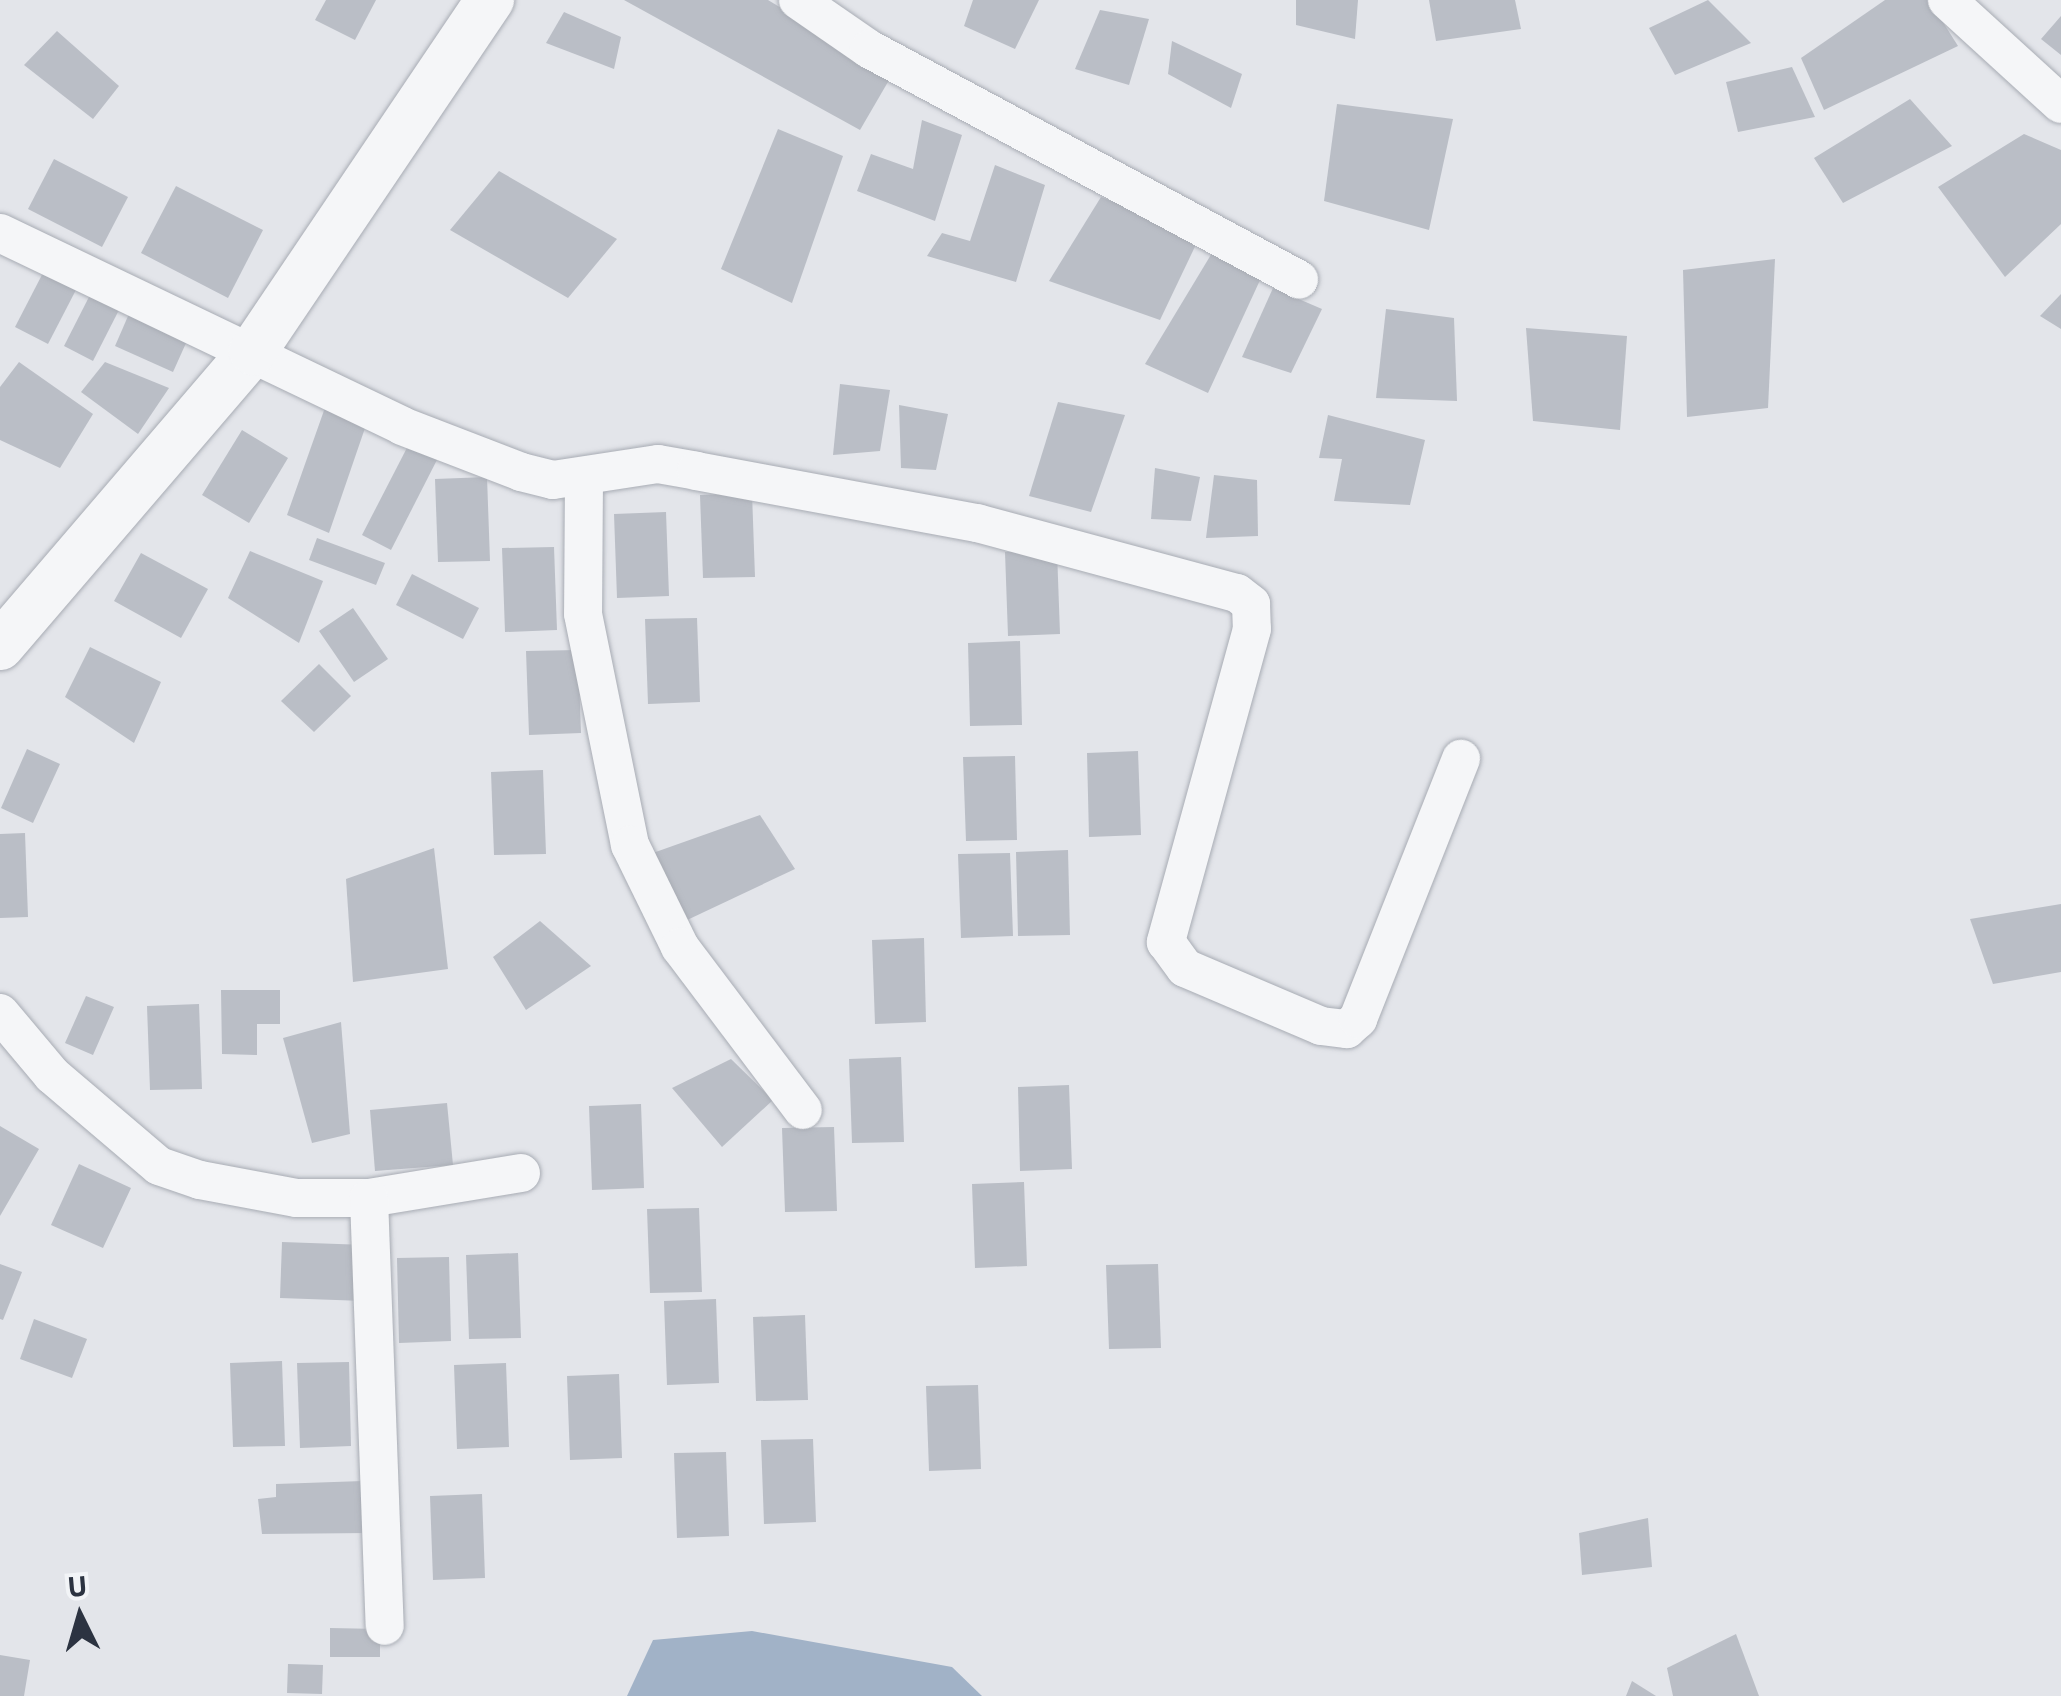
<!DOCTYPE html>
<html>
<head>
<meta charset="utf-8">
<style>
  body { margin:0 }
  #map { position:relative; width:2061px; height:1696px; overflow:hidden; background:#e3e5ea; font-family:"IBM Plex Sans",sans-serif }
  div>[style] { position:absolute }
  [style*='--x'] { left:calc(var(--x)*1px); top:calc(var(--y)*1px); width:calc(var(--w)*1px); rotate:calc(var(--a)*1deg) }
  .water>* { inset:0; background:#a1b2c7 }
  .building>* { inset:0; background:#babec6 }
  .roads { filter:drop-shadow(0 0 2px #a8acb4) drop-shadow(0 0 2px #a8acb4) }
  .minor>* { height:38px; margin:-19px; padding:0 19px; transform-origin:19px; border-radius:19px; background:#f5f6f8 }
  .tertiary>* { height:48px; margin:-24px; padding:0 24px; transform-origin:24px; border-radius:24px; background:#f5f6f8 }
  span { translate:-50% -50%; white-space:nowrap; text-align:center; line-height:1.15; -webkit-text-stroke:10px #f2f4f7; paint-order:stroke }
  .north { position:absolute; left:30px; top:1566px; width:100px; height:100px; -webkit-text-stroke:8px #f2f4f7; paint-order:stroke; rotate:355deg; font-size:28px; font-weight:700; line-height:40px; text-align:center; color:#2c3341 }
  .north::after { content:''; display:block; margin:auto; width:35px; height:45px; background:#2c3341; clip-path:polygon(50% 0,100% 100%,50% 72%,0 100%) }
</style>
</head>
<body>
<div id="map">
  <div class="water">
    <div style="clip-path:polygon(752px 1631px,952px 1667px,982px 1696px,627px 1696px,653px 1640px)"></div>
  </div>
  <div class="building">
    <div style="clip-path:polygon(326px 0,376px 0,355px 40px,315px 20px)"></div>
    <div style="clip-path:polygon(624px 0,768px 0,892px 75px,860px 130px)"></div>
    <div style="clip-path:polygon(973px 0,1039px 0,1015px 49px,964px 26px)"></div>
    <div style="clip-path:polygon(1296px 0,1358px 0,1355px 39px,1296px 25px)"></div>
    <div style="clip-path:polygon(1429px 0,1515px 0,1521px 29px,1436px 41px)"></div>
    <div style="clip-path:polygon(1708px 0,1751px 43px,1675px 75px,1649px 28px)"></div>
    <div style="clip-path:polygon(1885px 0,1929px 0,1958px 46px,1824px 110px,1801px 58px)"></div>
    <div style="clip-path:polygon(1100px 10px,1149px 19px,1129px 85px,1075px 69px)"></div>
    <div style="clip-path:polygon(564px 12px,621px 37px,614px 69px,546px 43px)"></div>
    <div style="clip-path:polygon(2061px 16px,2061px 55px,2041px 39px)"></div>
    <div style="clip-path:polygon(57px 31px,119px 86px,93px 119px,24px 65px)"></div>
    <div style="clip-path:polygon(1172px 41px,1242px 74px,1231px 108px,1168px 74px)"></div>
    <div style="clip-path:polygon(1792px 67px,1815px 117px,1738px 132px,1726px 82px)"></div>
    <div style="clip-path:polygon(1910px 99px,1952px 146px,1843px 203px,1814px 158px)"></div>
    <div style="clip-path:polygon(1337px 104px,1453px 119px,1429px 230px,1324px 201px)"></div>
    <div style="clip-path:polygon(922px 120px,962px 135px,935px 221px,857px 191px,871px 154px,913px 169px)"></div>
    <div style="clip-path:polygon(778px 129px,843px 156px,792px 303px,721px 269px)"></div>
    <div style="clip-path:polygon(2024px 134px,2061px 150px,2061px 224px,2005px 277px,1938px 187px)"></div>
    <div style="clip-path:polygon(54px 159px,128px 197px,102px 247px,28px 209px)"></div>
    <div style="clip-path:polygon(995px 165px,1045px 185px,1016px 282px,927px 256px,942px 233px,970px 241px)"></div>
    <div style="clip-path:polygon(499px 171px,617px 239px,568px 298px,450px 230px)"></div>
    <div style="clip-path:polygon(176px 186px,263px 230px,228px 298px,141px 253px)"></div>
    <div style="clip-path:polygon(1101px 197px,1201px 234px,1160px 320px,1049px 281px)"></div>
    <div style="clip-path:polygon(1212px 253px,1261px 278px,1208px 393px,1145px 364px)"></div>
    <div style="clip-path:polygon(1775px 259px,1768px 408px,1687px 417px,1683px 270px)"></div>
    <div style="clip-path:polygon(45px 269px,78px 286px,48px 344px,15px 327px)"></div>
    <div style="clip-path:polygon(1273px 288px,1322px 309px,1291px 373px,1242px 357px)"></div>
    <div style="clip-path:polygon(91px 293px,120px 308px,93px 361px,64px 346px)"></div>
    <div style="clip-path:polygon(2061px 294px,2061px 329px,2040px 316px)"></div>
    <div style="clip-path:polygon(132px 307px,191px 332px,173px 372px,115px 346px)"></div>
    <div style="clip-path:polygon(1386px 309px,1454px 318px,1457px 401px,1376px 398px)"></div>
    <div style="clip-path:polygon(1526px 328px,1627px 336px,1620px 430px,1533px 421px)"></div>
    <div style="clip-path:polygon(19px 362px,93px 414px,60px 468px,0 440px,0 387px)"></div>
    <div style="clip-path:polygon(105px 362px,169px 388px,138px 434px,81px 392px)"></div>
    <div style="clip-path:polygon(840px 384px,890px 390px,880px 451px,833px 455px)"></div>
    <div style="clip-path:polygon(327px 402px,365px 428px,329px 533px,287px 515px)"></div>
    <div style="clip-path:polygon(1058px 402px,1125px 415px,1091px 512px,1029px 496px)"></div>
    <div style="clip-path:polygon(899px 405px,948px 414px,936px 470px,901px 468px)"></div>
    <div style="clip-path:polygon(1328px 415px,1425px 440px,1410px 505px,1334px 501px,1342px 459px,1319px 458px)"></div>
    <div style="clip-path:polygon(242px 430px,288px 458px,249px 523px,202px 495px)"></div>
    <div style="clip-path:polygon(411px 440px,440px 454px,391px 550px,362px 535px)"></div>
    <div style="clip-path:polygon(1155px 468px,1200px 477px,1191px 521px,1151px 519px)"></div>
    <div style="clip-path:polygon(1214px 475px,1257px 480px,1258px 536px,1206px 538px)"></div>
    <div style="clip-path:polygon(487px 477px,490px 561px,438px 562px,435px 479px)"></div>
    <div style="clip-path:polygon(752px 493px,755px 577px,703px 578px,700px 495px)"></div>
    <div style="clip-path:polygon(666px 512px,669px 596px,617px 598px,614px 514px)"></div>
    <div style="clip-path:polygon(317px 538px,385px 563px,376px 585px,309px 560px)"></div>
    <div style="clip-path:polygon(554px 547px,557px 630px,505px 632px,502px 548px)"></div>
    <div style="clip-path:polygon(250px 551px,323px 581px,299px 643px,228px 598px)"></div>
    <div style="clip-path:polygon(1057px 551px,1060px 634px,1008px 636px,1005px 552px)"></div>
    <div style="clip-path:polygon(141px 553px,208px 589px,181px 638px,114px 601px)"></div>
    <div style="clip-path:polygon(412px 574px,479px 608px,463px 639px,396px 605px)"></div>
    <div style="clip-path:polygon(353px 608px,388px 659px,354px 682px,319px 631px)"></div>
    <div style="clip-path:polygon(697px 618px,700px 702px,648px 704px,645px 619px)"></div>
    <div style="clip-path:polygon(1020px 641px,1022px 725px,970px 726px,968px 643px)"></div>
    <div style="clip-path:polygon(90px 647px,161px 682px,134px 743px,65px 697px)"></div>
    <div style="clip-path:polygon(578px 650px,581px 733px,529px 735px,526px 651px)"></div>
    <div style="clip-path:polygon(319px 664px,351px 696px,314px 732px,281px 701px)"></div>
    <div style="clip-path:polygon(27px 749px,60px 764px,33px 823px,1px 808px)"></div>
    <div style="clip-path:polygon(1138px 751px,1141px 835px,1089px 837px,1087px 753px)"></div>
    <div style="clip-path:polygon(1015px 756px,1017px 840px,966px 841px,963px 757px)"></div>
    <div style="clip-path:polygon(543px 770px,546px 854px,494px 855px,491px 772px)"></div>
    <div style="clip-path:polygon(760px 815px,795px 869px,685px 921px,650px 854px)"></div>
    <div style="clip-path:polygon(25px 833px,28px 917px,0 918px,0 834px)"></div>
    <div style="clip-path:polygon(434px 848px,448px 969px,353px 982px,346px 879px)"></div>
    <div style="clip-path:polygon(1068px 850px,1070px 935px,1018px 936px,1016px 852px)"></div>
    <div style="clip-path:polygon(1010px 853px,1013px 936px,961px 938px,958px 854px)"></div>
    <div style="clip-path:polygon(2061px 904px,2061px 972px,1993px 984px,1970px 919px)"></div>
    <div style="clip-path:polygon(540px 921px,591px 966px,526px 1010px,493px 957px)"></div>
    <div style="clip-path:polygon(924px 938px,926px 1022px,875px 1024px,872px 940px)"></div>
    <div style="clip-path:polygon(221px 990px,280px 990px,280px 1024px,257px 1024px,257px 1055px,222px 1054px)"></div>
    <div style="clip-path:polygon(86px 996px,114px 1007px,93px 1055px,65px 1043px)"></div>
    <div style="clip-path:polygon(199px 1004px,202px 1089px,150px 1090px,147px 1006px)"></div>
    <div style="clip-path:polygon(341px 1022px,350px 1134px,312px 1143px,283px 1038px)"></div>
    <div style="clip-path:polygon(901px 1057px,904px 1142px,852px 1143px,849px 1059px)"></div>
    <div style="clip-path:polygon(731px 1059px,773px 1100px,722px 1147px,672px 1088px)"></div>
    <div style="clip-path:polygon(1069px 1085px,1072px 1169px,1020px 1171px,1018px 1087px)"></div>
    <div style="clip-path:polygon(447px 1103px,453px 1165px,375px 1171px,370px 1110px)"></div>
    <div style="clip-path:polygon(641px 1104px,644px 1188px,592px 1190px,589px 1106px)"></div>
    <div style="clip-path:polygon(0 1126px,39px 1149px,0 1216px)"></div>
    <div style="clip-path:polygon(834px 1127px,837px 1211px,785px 1212px,782px 1128px)"></div>
    <div style="clip-path:polygon(79px 1164px,131px 1188px,103px 1248px,51px 1225px)"></div>
    <div style="clip-path:polygon(1024px 1182px,1027px 1266px,975px 1268px,972px 1184px)"></div>
    <div style="clip-path:polygon(699px 1208px,702px 1292px,650px 1293px,647px 1209px)"></div>
    <div style="clip-path:polygon(282px 1242px,366px 1245px,364px 1301px,280px 1298px)"></div>
    <div style="clip-path:polygon(518px 1253px,521px 1338px,469px 1339px,466px 1255px)"></div>
    <div style="clip-path:polygon(449px 1257px,451px 1341px,399px 1343px,397px 1258px)"></div>
    <div style="clip-path:polygon(0 1264px,22px 1272px,3px 1320px,0 1319px)"></div>
    <div style="clip-path:polygon(1158px 1264px,1161px 1348px,1109px 1349px,1106px 1265px)"></div>
    <div style="clip-path:polygon(716px 1299px,719px 1383px,667px 1385px,664px 1301px)"></div>
    <div style="clip-path:polygon(805px 1315px,808px 1400px,756px 1401px,753px 1317px)"></div>
    <div style="clip-path:polygon(34px 1319px,87px 1339px,72px 1378px,20px 1359px)"></div>
    <div style="clip-path:polygon(282px 1361px,285px 1446px,233px 1447px,230px 1363px)"></div>
    <div style="clip-path:polygon(349px 1362px,351px 1446px,300px 1448px,297px 1363px)"></div>
    <div style="clip-path:polygon(506px 1363px,509px 1447px,457px 1449px,454px 1365px)"></div>
    <div style="clip-path:polygon(619px 1374px,622px 1458px,570px 1460px,567px 1376px)"></div>
    <div style="clip-path:polygon(978px 1385px,981px 1469px,929px 1471px,926px 1386px)"></div>
    <div style="clip-path:polygon(813px 1439px,816px 1522px,764px 1524px,761px 1440px)"></div>
    <div style="clip-path:polygon(726px 1452px,729px 1536px,677px 1538px,674px 1453px)"></div>
    <div style="clip-path:polygon(363px 1481px,369px 1533px,262px 1534px,258px 1499px,276px 1497px,276px 1484px)"></div>
    <div style="clip-path:polygon(482px 1494px,485px 1578px,433px 1580px,430px 1496px)"></div>
    <div style="clip-path:polygon(1648px 1518px,1652px 1567px,1582px 1575px,1579px 1533px)"></div>
    <div style="clip-path:polygon(330px 1628px,380px 1629px,380px 1657px,330px 1657px)"></div>
    <div style="clip-path:polygon(1736px 1634px,1759px 1696px,1673px 1696px,1667px 1668px)"></div>
    <div style="clip-path:polygon(0 1655px,30px 1660px,24px 1696px,0 1696px)"></div>
    <div style="clip-path:polygon(288px 1664px,323px 1665px,322px 1694px,287px 1693px)"></div>
    <div style="clip-path:polygon(1632px 1681px,1656px 1696px,1626px 1696px)"></div>
  </div>
  <div class="roads">
    <div class="minor">
      <div style="--x:798;--y:0;--w:86;--a:34.6"></div>
      <div style="--x:869;--y:49;--w:488;--a:28.2"></div>
      <div style="--x:1947;--y:0;--w:154;--a:42.4"></div>
      <div style="--x:0;--y:233;--w:446;--a:25.6"></div>
      <div style="--x:402;--y:426;--w:128;--a:21.1"></div>
      <div style="--x:521;--y:472;--w:33;--a:14"></div>
      <div style="--x:553;--y:480;--w:106;--a:-8.7"></div>
      <div style="--x:658;--y:464;--w:39;--a:10"></div>
      <div style="--x:696;--y:471;--w:286;--a:10.5"></div>
      <div style="--x:977;--y:523;--w:269;--a:15.1"></div>
      <div style="--x:1237;--y:593;--w:18;--a:38"></div>
      <div style="--x:1251;--y:604;--w:25;--a:88"></div>
      <div style="--x:1252;--y:629;--w:325;--a:105.4"></div>
      <div style="--x:1166;--y:942;--w:32;--a:54"></div>
      <div style="--x:1185;--y:968;--w:148;--a:23.1"></div>
      <div style="--x:1321;--y:1026;--w:26;--a:7"></div>
      <div style="--x:1347;--y:1029;--w:15;--a:-42"></div>
      <div style="--x:1358;--y:1019;--w:280;--a:-68.4"></div>
      <div style="--x:584;--y:478;--w:136;--a:90.4"></div>
      <div style="--x:583;--y:614;--w:236;--a:78.5"></div>
      <div style="--x:630;--y:845;--w:114;--a:63.9"></div>
      <div style="--x:680;--y:947;--w:204;--a:53"></div>
      <div style="--x:0;--y:1013;--w:81;--a:50"></div>
      <div style="--x:52;--y:1075;--w:140;--a:40.4"></div>
      <div style="--x:159;--y:1166;--w:43;--a:18.9"></div>
      <div style="--x:200;--y:1180;--w:98;--a:10.6"></div>
      <div style="--x:296;--y:1198;--w:73;--a:0"></div>
      <div style="--x:369;--y:1198;--w:154;--a:-9.3"></div>
      <div style="--x:369;--y:1198;--w:428;--a:87.9"></div>
    </div>
    <div class="tertiary">
      <div style="--x:0;--y:646;--w:389;--a:-49.4"></div>
      <div style="--x:253;--y:351;--w:424;--a:-56"></div>
    </div>
  </div>
  <div class="north">U</div>
</div>
</body>
</html>
